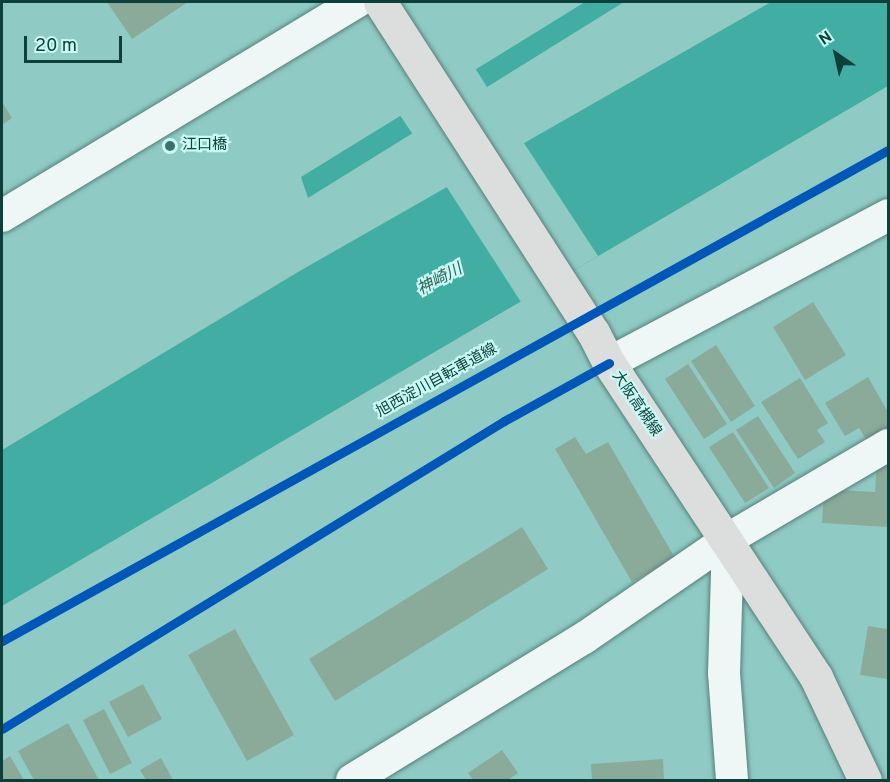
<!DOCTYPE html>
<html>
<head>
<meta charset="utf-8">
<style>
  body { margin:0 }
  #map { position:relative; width:890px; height:782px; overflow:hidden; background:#8fcbc4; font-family:Overpass,"Noto Sans JP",sans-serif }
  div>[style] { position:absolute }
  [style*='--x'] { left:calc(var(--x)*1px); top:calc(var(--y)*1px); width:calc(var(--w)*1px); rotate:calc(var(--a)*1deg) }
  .water>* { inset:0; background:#41ada3 }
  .pier>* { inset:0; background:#8fcbc4 }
  .building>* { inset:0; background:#8bab9a }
  .roads { filter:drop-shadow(0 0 2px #577f7a) drop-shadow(0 0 2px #577f7a) }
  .minor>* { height:32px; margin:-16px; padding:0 16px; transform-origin:16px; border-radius:16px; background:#eef7f6 }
  .major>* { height:33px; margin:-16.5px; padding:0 16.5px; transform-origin:16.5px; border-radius:16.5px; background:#dcdede }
  .cycleway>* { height:9px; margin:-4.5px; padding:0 4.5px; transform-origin:4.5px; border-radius:4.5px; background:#0057b8 }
  .dots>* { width:16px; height:16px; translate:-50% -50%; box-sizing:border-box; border:3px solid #c8faf3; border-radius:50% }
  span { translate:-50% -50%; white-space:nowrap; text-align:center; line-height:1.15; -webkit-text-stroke:4.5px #c8faf3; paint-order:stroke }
  .poi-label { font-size:15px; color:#0e403b }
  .left { translate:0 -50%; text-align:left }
  .street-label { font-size:15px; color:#0e403b }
  .water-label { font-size:16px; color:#2f605a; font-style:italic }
  .frame { position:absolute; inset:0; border:3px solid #0e403b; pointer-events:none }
  .north { position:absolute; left:806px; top:24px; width:60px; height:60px; -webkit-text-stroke:4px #c8faf3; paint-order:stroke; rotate:326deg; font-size:16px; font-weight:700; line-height:24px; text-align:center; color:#0e403b }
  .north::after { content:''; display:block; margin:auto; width:21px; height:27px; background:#0e403b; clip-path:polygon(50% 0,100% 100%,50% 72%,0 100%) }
  .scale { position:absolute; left:24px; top:36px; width:98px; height:27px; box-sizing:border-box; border:3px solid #0e403b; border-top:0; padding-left:8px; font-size:18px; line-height:21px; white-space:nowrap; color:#0e403b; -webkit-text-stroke:4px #c8faf3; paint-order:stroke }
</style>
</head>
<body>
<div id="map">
  <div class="water">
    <div style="clip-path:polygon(585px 2px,624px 2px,308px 198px,301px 177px)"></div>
    <div style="clip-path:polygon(771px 2px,888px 2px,888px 86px,2px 606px,2px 450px,298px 272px)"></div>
  </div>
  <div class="pier">
    <div style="clip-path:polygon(475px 68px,489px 90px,414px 136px,399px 114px)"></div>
    <div style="clip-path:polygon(522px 140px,598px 256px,521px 302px,446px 186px)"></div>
  </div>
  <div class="building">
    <div style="clip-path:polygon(107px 2px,188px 2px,132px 39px)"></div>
    <div style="clip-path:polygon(2px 102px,12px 118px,2px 125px)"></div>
    <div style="clip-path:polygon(813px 302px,846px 355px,805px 380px,773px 327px)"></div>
    <div style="clip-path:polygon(716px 345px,755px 406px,731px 422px,691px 361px)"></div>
    <div style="clip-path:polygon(688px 364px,727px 424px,704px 439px,665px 379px)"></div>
    <div style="clip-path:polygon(868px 377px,888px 412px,888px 428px,867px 441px,859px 428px,845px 436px,825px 403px)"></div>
    <div style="clip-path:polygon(800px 378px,828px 423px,817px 430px,825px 442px,798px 459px,761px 402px)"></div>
    <div style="clip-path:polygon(758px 416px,795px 473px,774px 488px,736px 430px)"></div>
    <div style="clip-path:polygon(733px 432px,769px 488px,745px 503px,709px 447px)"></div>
    <div style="clip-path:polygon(575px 437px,586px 454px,608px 442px,675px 558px,632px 582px,555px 449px)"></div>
    <div style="clip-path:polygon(877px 463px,888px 467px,888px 527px,822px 523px,824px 489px,875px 492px)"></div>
    <div style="clip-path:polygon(522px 527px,548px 569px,335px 701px,309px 659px)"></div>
    <div style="clip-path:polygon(868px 626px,888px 629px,888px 679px,860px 675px)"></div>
    <div style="clip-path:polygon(235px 629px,294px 735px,247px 761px,188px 655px)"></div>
    <div style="clip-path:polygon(143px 684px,162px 719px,128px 737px,109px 702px)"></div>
    <div style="clip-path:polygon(104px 709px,132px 763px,110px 774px,83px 720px)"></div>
    <div style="clip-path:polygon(68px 723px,99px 780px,34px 780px,18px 751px)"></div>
    <div style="clip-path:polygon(502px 750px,518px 773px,508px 780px,473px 780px,468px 773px)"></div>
    <div style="clip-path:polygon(10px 756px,24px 780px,2px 780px,2px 761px)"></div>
    <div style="clip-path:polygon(161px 758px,173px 780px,146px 780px,140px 770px)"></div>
    <div style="clip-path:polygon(663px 759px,664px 780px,592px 780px,591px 764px)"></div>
  </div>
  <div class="roads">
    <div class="minor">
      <div style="--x:2;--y:216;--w:415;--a:-31.1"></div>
      <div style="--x:609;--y:363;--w:316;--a:-27.9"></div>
      <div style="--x:728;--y:539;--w:134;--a:91.7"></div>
      <div style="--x:724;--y:673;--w:107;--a:85.7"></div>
      <div style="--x:352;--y:780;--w:272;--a:-31.5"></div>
      <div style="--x:584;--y:638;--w:175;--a:-34.5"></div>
      <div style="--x:728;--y:539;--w:186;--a:-30.4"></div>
    </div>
    <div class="major">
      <div style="--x:380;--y:2;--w:393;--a:57.2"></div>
      <div style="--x:593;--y:332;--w:35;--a:63"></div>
      <div style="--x:609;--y:363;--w:376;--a:56.6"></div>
      <div style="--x:816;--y:677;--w:114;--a:64.6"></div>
    </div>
  </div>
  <div class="cycleway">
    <div style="--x:2;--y:641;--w:1013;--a:-28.99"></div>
    <div style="--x:2;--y:729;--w:589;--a:-31.53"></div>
    <div style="--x:504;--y:421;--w:120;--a:-28.9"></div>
  </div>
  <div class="dots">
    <div style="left:170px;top:146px;background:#3b716b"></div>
  </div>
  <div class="poi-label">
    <span class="left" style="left:182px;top:146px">江口橋</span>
  </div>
  <div class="street-label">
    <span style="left:437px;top:381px;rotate:-29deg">旭西淀川自転車道線</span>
    <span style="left:636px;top:404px;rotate:56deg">大阪高槻線</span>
  </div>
  <div class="water-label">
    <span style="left:440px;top:280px;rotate:-28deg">神崎川</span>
  </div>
  <div class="frame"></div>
  <div class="north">N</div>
  <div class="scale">20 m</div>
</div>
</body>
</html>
